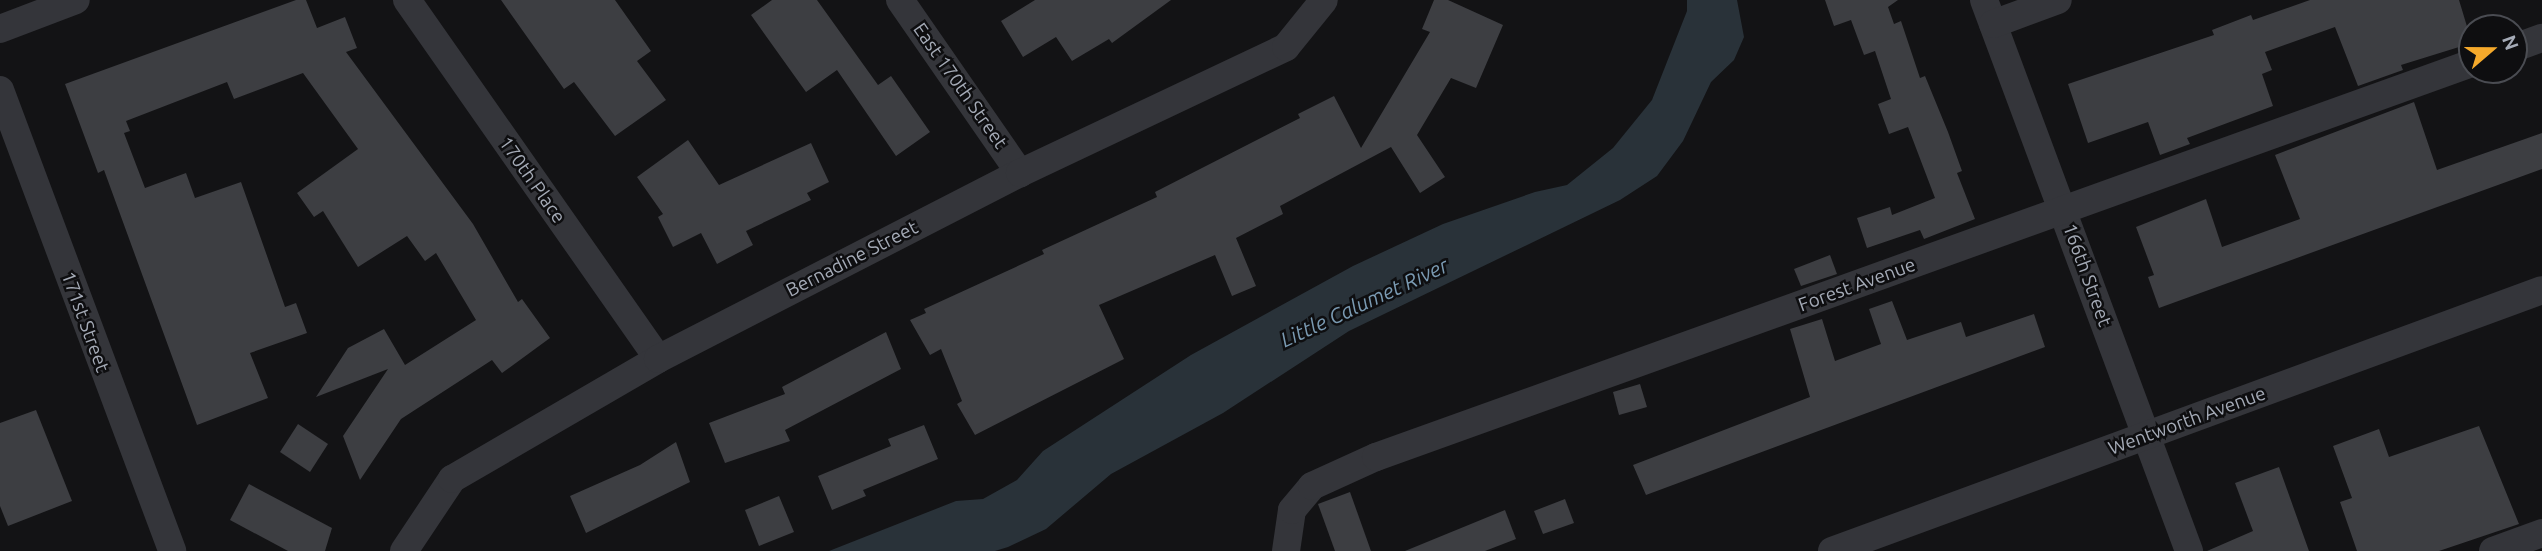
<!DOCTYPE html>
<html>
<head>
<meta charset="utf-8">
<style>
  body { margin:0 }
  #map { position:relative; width:2542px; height:551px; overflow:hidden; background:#131315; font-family:Ubuntu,sans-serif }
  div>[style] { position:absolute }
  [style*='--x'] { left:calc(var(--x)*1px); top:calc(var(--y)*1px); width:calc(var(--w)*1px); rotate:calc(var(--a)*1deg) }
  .water>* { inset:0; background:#293239 }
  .building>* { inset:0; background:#3d3e42 }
  .minor>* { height:28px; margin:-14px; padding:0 14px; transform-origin:14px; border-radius:14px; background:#34353a }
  span { translate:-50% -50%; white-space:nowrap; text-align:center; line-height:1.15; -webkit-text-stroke:5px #0e0e10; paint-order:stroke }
  .street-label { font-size:19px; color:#a4aab6 }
  .water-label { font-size:21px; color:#7a9ab2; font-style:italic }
  .north { position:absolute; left:2458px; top:14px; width:70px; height:70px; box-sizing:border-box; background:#0e0e10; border:2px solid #4a4c52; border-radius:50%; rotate:70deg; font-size:19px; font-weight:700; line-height:28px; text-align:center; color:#a4aab6 }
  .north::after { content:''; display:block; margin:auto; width:24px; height:32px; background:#f5a92b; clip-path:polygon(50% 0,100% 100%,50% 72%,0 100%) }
</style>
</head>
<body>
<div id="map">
  <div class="water">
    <div style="clip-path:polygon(1687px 0,1737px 0,1744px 37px,1734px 60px,1711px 82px,1683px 141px,1657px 176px,1620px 200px,1349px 331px,1223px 413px,1111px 474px,1046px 529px,1008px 547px,995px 551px,829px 551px,956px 501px,983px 499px,1017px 480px,1043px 451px,1191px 355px,1353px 266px,1443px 224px,1535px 192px,1567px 185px,1613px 148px,1652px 100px,1687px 11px)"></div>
  </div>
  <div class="building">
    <div style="clip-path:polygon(296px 0,306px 0,317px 28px,345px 17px,357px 48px,346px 52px,473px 224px,518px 302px,522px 299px,550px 338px,502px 373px,492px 360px,401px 419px,360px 480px,343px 436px,388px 369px,316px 397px,348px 348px,384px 329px,405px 365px,476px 320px,436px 253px,425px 261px,407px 236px,358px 267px,323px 211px,314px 217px,297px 193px,358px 149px,303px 73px,234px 99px,227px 82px,126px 121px,130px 131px,124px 133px,145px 188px,186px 173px,195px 198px,241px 182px,285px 307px,296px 303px,307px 333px,250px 353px,268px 398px,197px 425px,104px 170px,98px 173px,65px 84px)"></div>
    <div style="clip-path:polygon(501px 0,615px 0,651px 51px,637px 61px,666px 100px,615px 136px,574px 82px,564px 89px)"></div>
    <div style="clip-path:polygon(772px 0,817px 0,878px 85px,891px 76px,930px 132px,896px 156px,837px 70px,806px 92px,751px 15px)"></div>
    <div style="clip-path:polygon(1035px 0,1171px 0,1112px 43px,1109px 39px,1072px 61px,1056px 37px,1023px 57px,1001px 21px)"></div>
    <div style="clip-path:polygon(1434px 0,1448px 0,1503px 25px,1476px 88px,1451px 78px,1417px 135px,1445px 177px,1420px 193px,1391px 147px,1280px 206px,1283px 214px,1236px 238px,1256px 286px,1232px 296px,1215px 255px,1099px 305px,1124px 359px,975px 435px,957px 404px,962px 401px,941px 349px,930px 355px,910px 320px,926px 313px,924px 309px,1044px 254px,1042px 250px,1157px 197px,1155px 192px,1300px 118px,1298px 114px,1334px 96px,1361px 148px,1430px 32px,1422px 29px)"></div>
    <div style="clip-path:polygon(1825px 0,1898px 0,1888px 7px,1894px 24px,1901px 21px,1920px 78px,1925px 76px,1948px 132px,1962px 171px,1957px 173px,1975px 219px,1924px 239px,1920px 230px,1867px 248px,1857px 218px,1890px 207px,1892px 215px,1935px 198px,1908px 127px,1889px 134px,1878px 104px,1891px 99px,1875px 51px,1864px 55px,1851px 20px,1834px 26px)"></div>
    <div style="clip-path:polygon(2310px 0,2459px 0,2472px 43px,2401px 65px,2403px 70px,2358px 86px,2335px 27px,2265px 52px,2272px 70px,2262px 74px,2273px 106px,2187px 138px,2190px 144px,2160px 155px,2148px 122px,2088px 143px,2068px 84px,2214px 35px,2212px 30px,2251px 15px,2253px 20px)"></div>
    <div style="clip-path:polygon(2414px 102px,2437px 170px,2542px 133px,2542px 169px,2159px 308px,2148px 277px,2154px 275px,2136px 227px,2206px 199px,2222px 247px,2300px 219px,2275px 155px)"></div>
    <div style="clip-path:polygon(688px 140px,719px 185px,811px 143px,829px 182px,807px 193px,811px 200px,746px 231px,753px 245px,717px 264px,701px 233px,673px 247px,658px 217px,663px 214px,637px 177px)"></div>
    <div style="clip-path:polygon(1830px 255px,1837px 274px,1801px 286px,1794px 269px)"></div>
    <div style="clip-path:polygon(1892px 301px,1907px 340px,1961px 322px,1966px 337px,2034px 314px,2045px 347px,1646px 495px,1633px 465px,1810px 397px,1790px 329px,1822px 319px,1835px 361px,1881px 344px,1869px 309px)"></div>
    <div style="clip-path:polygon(886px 332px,901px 369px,785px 430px,790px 441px,725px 463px,709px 423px,785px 394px,782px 387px)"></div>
    <div style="clip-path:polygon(1640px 384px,1647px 407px,1619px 415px,1613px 392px)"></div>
    <div style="clip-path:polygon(36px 410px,72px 501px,8px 526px,0 506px,0 423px)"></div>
    <div style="clip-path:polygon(298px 424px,328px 444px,310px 472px,280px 452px)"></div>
    <div style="clip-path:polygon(924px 425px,938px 459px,863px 490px,866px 496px,832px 510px,818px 476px,891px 446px,888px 439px)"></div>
    <div style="clip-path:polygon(2479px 426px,2519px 524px,2439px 551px,2357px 551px,2340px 502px,2352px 498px,2333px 446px,2379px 429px,2389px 457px)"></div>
    <div style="clip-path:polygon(676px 442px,690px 482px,586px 533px,570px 496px,640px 465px)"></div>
    <div style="clip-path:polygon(2279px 467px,2309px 551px,2207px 551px,2253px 531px,2235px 483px)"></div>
    <div style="clip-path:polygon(249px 484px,332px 528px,325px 551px,288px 551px,230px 520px)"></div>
    <div style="clip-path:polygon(1350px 492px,1371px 551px,1335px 551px,1318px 504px)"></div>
    <div style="clip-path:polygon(779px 496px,794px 532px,759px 546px,745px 510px)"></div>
    <div style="clip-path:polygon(1565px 499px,1574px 523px,1543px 534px,1534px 511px)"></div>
    <div style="clip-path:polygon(1505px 510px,1516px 539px,1485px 551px,1405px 551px)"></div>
  </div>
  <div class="minor">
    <div style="--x:407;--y:0;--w:438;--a:55"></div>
    <div style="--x:900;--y:0;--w:211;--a:55.3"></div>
    <div style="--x:1984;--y:0;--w:588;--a:69.59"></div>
    <div style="--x:1993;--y:24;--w:69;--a:-20.3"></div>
    <div style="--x:0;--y:29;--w:81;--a:-20.9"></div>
    <div style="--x:2514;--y:48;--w:30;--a:-20"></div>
    <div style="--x:0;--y:90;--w:492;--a:69.5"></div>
    <div style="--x:404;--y:551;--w:87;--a:-56.3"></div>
    <div style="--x:452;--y:479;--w:238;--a:-30.2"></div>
    <div style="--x:658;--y:359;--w:407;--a:-27.2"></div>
    <div style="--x:1020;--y:173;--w:294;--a:-25.3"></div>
    <div style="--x:1286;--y:47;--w:60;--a:-51"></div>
    <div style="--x:1286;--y:551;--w:41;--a:-81.7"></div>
    <div style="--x:1292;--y:510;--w:31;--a:-50"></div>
    <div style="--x:1312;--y:486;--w:70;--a:-24.4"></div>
    <div style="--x:1376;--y:457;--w:1165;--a:-19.77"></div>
    <div style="--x:1832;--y:551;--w:756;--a:-20.18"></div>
    <div style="--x:2493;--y:551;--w:52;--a:-20.2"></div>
  </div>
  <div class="street-label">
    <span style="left:960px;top:86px;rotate:55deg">East 170th Street</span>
    <span style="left:532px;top:180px;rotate:55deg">170th Place</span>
    <span style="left:852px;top:259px;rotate:-27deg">Bernadine Street</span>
    <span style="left:2087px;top:275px;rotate:70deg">166th Street</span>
    <span style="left:1857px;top:285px;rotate:-20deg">Forest Avenue</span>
    <span style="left:85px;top:322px;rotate:70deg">171st Street</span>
    <span style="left:2187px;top:421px;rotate:-20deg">Wentworth Avenue</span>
  </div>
  <div class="water-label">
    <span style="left:1364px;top:302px;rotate:-25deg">Little Calumet River</span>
  </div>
  <div class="north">N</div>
</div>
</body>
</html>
